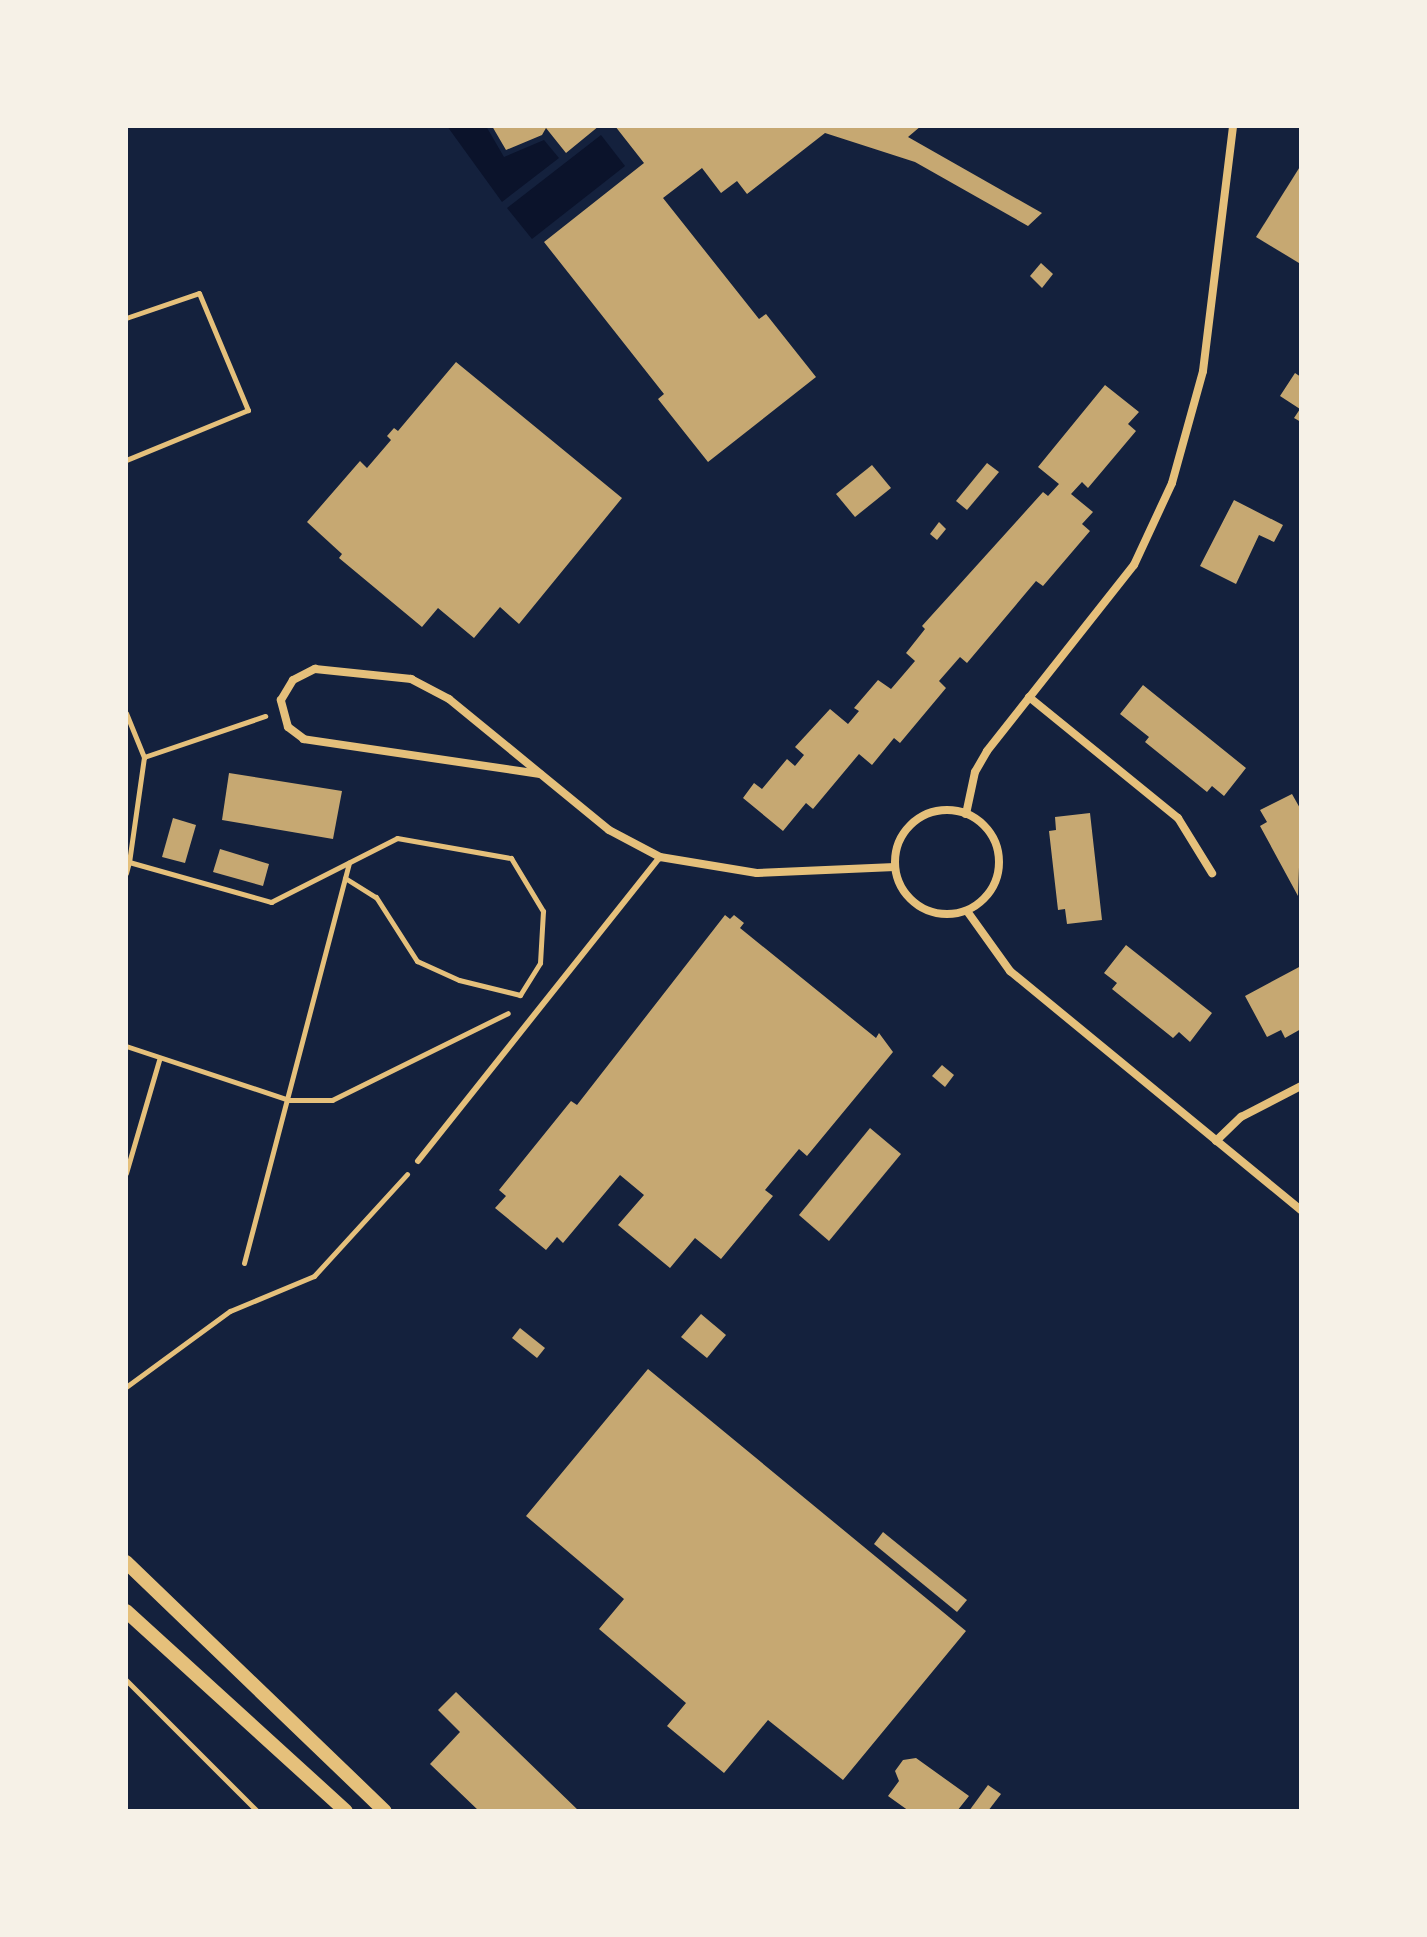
<!DOCTYPE html>
<html>
<head>
<meta charset="utf-8">
<style>
  body { margin:0 }
  #map { position:relative; width:1427px; height:1937px; overflow:hidden; background:#14213d; font-family:"DM Sans",sans-serif }
  div>[style] { position:absolute }
  [style*='--x'] { left:calc(var(--x)*1px); top:calc(var(--y)*1px); width:calc(var(--w)*1px); rotate:calc(var(--a)*1deg) }
  .water>* { inset:0; background:#0b132b }
  .building>* { inset:0; background:#c6a872 }
  .path>* { height:5px; margin:-2.5px; padding:0 2.5px; transform-origin:2.5px; border-radius:2.5px; background:#e5c07b }
  .service>* { height:6px; margin:-3px; padding:0 3px; transform-origin:3px; border-radius:3px; background:#e5c07b }
  .minor>* { height:8px; margin:-4px; padding:0 4px; transform-origin:4px; border-radius:4px; background:#e5c07b }
  .minor>.ring { margin:-4px; padding:0; box-sizing:content-box; background:none; border:8px solid #e5c07b; border-radius:50% }
  .tertiary>* { height:14px; margin:-7px; padding:0 7px; transform-origin:7px; border-radius:7px; background:#e5c07b }
  span { translate:-50% -50%; white-space:nowrap; text-align:center; line-height:1.15; -webkit-text-stroke:6px #f6f1e7; paint-order:stroke }
  .frame { position:absolute; inset:0; border:128px solid #f6f1e7; pointer-events:none }
</style>
</head>
<body>
<div id="map">
  <div class="water">
    <div style="clip-path:polygon(447px 126px,486px 126px,504px 157px,544px 140px,559px 158px,502px 202px)"></div>
    <div style="clip-path:polygon(601px 135px,625px 166px,532px 239px,507px 208px)"></div>
  </div>
  <div class="building">
    <div style="clip-path:polygon(492px 126px,599px 126px,566px 153px,546px 128px,542px 135px,506px 150px)"></div>
    <div style="clip-path:polygon(615px 126px,921px 126px,908px 137px,1042px 213px,1028px 226px,915px 162px,825px 133px,747px 194px,737px 181px,721px 193px,702px 168px,663px 198px,759px 319px,766px 314px,816px 377px,708px 462px,658px 399px,664px 394px,544px 242px,644px 163px)"></div>
    <div style="clip-path:polygon(1301px 165px,1301px 259px,1299px 263px,1256px 237px)"></div>
    <div style="clip-path:polygon(1041px 263px,1053px 274px,1042px 288px,1030px 276px)"></div>
    <div style="clip-path:polygon(456px 362px,622px 498px,519px 624px,500px 607px,474px 638px,438px 608px,422px 627px,339px 558px,342px 554px,307px 522px,360px 461px,367px 468px,391px 440px,387px 436px,394px 428px,398px 431px)"></div>
    <div style="clip-path:polygon(1295px 373px,1301px 377px,1301px 422px,1294px 418px,1300px 409px,1280px 396px)"></div>
    <div style="clip-path:polygon(1105px 385px,1139px 412px,1128px 424px,1136px 431px,1088px 488px,1082px 482px,1071px 494px,1093px 512px,1082px 524px,1090px 531px,1043px 586px,1036px 581px,967px 663px,960px 657px,939px 681px,946px 688px,900px 743px,894px 738px,872px 765px,859px 754px,813px 809px,806px 803px,783px 831px,743px 798px,754px 783px,762px 789px,787px 759px,795px 766px,804px 755px,795px 747px,830px 709px,848px 724px,859px 711px,854px 708px,878px 680px,891px 689px,915px 661px,906px 653px,925px 629px,922px 626px,1043px 492px,1048px 496px,1059px 484px,1038px 467px)"></div>
    <div style="clip-path:polygon(987px 463px,999px 472px,967px 510px,956px 501px)"></div>
    <div style="clip-path:polygon(872px 465px,891px 488px,855px 517px,836px 494px)"></div>
    <div style="clip-path:polygon(1234px 500px,1283px 525px,1274px 542px,1259px 535px,1236px 584px,1200px 566px)"></div>
    <div style="clip-path:polygon(939px 522px,946px 529px,937px 540px,930px 534px)"></div>
    <div style="clip-path:polygon(1143px 685px,1246px 768px,1224px 796px,1212px 786px,1207px 792px,1145px 742px,1149px 737px,1120px 714px)"></div>
    <div style="clip-path:polygon(229px 773px,342px 791px,333px 839px,222px 820px)"></div>
    <div style="clip-path:polygon(1292px 794px,1301px 810px,1298px 896px,1260px 826px,1267px 822px,1260px 810px)"></div>
    <div style="clip-path:polygon(1090px 813px,1102px 920px,1067px 924px,1065px 909px,1058px 910px,1049px 831px,1056px 830px,1055px 817px)"></div>
    <div style="clip-path:polygon(173px 818px,196px 825px,185px 863px,162px 857px)"></div>
    <div style="clip-path:polygon(220px 849px,269px 864px,263px 886px,213px 872px)"></div>
    <div style="clip-path:polygon(725px 915px,730px 919px,734px 915px,744px 923px,740px 928px,876px 1038px,879px 1033px,893px 1052px,807px 1156px,799px 1149px,765px 1190px,773px 1196px,721px 1259px,695px 1238px,670px 1268px,618px 1225px,644px 1195px,620px 1175px,563px 1243px,557px 1237px,546px 1250px,495px 1208px,506px 1196px,499px 1190px,571px 1101px,577px 1105px)"></div>
    <div style="clip-path:polygon(1126px 945px,1212px 1013px,1190px 1042px,1179px 1032px,1173px 1038px,1112px 989px,1117px 983px,1104px 973px)"></div>
    <div style="clip-path:polygon(1301px 966px,1301px 1029px,1285px 1038px,1281px 1030px,1267px 1037px,1245px 996px)"></div>
    <div style="clip-path:polygon(942px 1065px,954px 1075px,945px 1087px,932px 1076px)"></div>
    <div style="clip-path:polygon(870px 1128px,901px 1154px,829px 1241px,799px 1215px)"></div>
    <div style="clip-path:polygon(701px 1314px,726px 1335px,707px 1358px,681px 1337px)"></div>
    <div style="clip-path:polygon(520px 1328px,545px 1348px,537px 1358px,512px 1338px)"></div>
    <div style="clip-path:polygon(648px 1369px,966px 1631px,843px 1780px,768px 1720px,724px 1773px,667px 1726px,686px 1703px,599px 1629px,624px 1599px,526px 1516px)"></div>
    <div style="clip-path:polygon(883px 1532px,967px 1600px,957px 1612px,874px 1544px)"></div>
    <div style="clip-path:polygon(456px 1692px,579px 1811px,479px 1811px,430px 1764px,460px 1732px,438px 1710px)"></div>
    <div style="clip-path:polygon(916px 1758px,969px 1796px,957px 1811px,909px 1811px,888px 1796px,899px 1781px,895px 1771px,903px 1760px)"></div>
    <div style="clip-path:polygon(988px 1785px,1001px 1794px,988px 1811px,969px 1811px)"></div>
  </div>
  <div class="path">
    <div style="--x:126;--y:318;--w:77;--a:-18.9"></div>
    <div style="--x:199;--y:293;--w:127;--a:67.3"></div>
    <div style="--x:248;--y:410;--w:132;--a:157.7"></div>
    <div style="--x:126;--y:713;--w:48;--a:67.8"></div>
    <div style="--x:144;--y:757;--w:106;--a:98.1"></div>
    <div style="--x:144;--y:757;--w:128;--a:-18.7"></div>
    <div style="--x:126;--y:873;--w:11;--a:-75"></div>
    <div style="--x:129;--y:862;--w:148;--a:15.7"></div>
    <div style="--x:271;--y:902;--w:141;--a:-26.9"></div>
    <div style="--x:397;--y:838;--w:116;--a:10"></div>
    <div style="--x:511;--y:858;--w:62;--a:58.9"></div>
    <div style="--x:543;--y:911;--w:52;--a:93.3"></div>
    <div style="--x:540;--y:963;--w:38;--a:122"></div>
    <div style="--x:345;--y:878;--w:36;--a:32"></div>
    <div style="--x:376;--y:897;--w:76;--a:57.4"></div>
    <div style="--x:417;--y:961;--w:46;--a:24.3"></div>
    <div style="--x:459;--y:980;--w:63;--a:13.8"></div>
    <div style="--x:126;--y:1046;--w:172;--a:18.3"></div>
    <div style="--x:289;--y:1100;--w:43;--a:0"></div>
    <div style="--x:332;--y:1100;--w:196;--a:-26.3"></div>
    <div style="--x:126;--y:1173;--w:118;--a:-73.7"></div>
    <div style="--x:244;--y:1263;--w:414;--a:-75.3"></div>
    <div style="--x:126;--y:1387;--w:129;--a:-36.2"></div>
    <div style="--x:230;--y:1311;--w:91;--a:-22.6"></div>
    <div style="--x:314;--y:1276;--w:138;--a:-47.6"></div>
    <div style="--x:126;--y:1680;--w:185;--a:45"></div>
  </div>
  <div class="service">
    <div style="--x:418;--y:1161;--w:389;--a:-51.5"></div>
  </div>
  <div class="minor">
    <div style="--x:1029;--y:697;--w:192;--a:39.1"></div>
    <div style="--x:1178;--y:818;--w:65;--a:58.3"></div>
    <div style="--x:540;--y:774;--w:239;--a:-171.6"></div>
    <div style="--x:304;--y:739;--w:20;--a:-143"></div>
    <div style="--x:288;--y:727;--w:28;--a:-105"></div>
    <div style="--x:281;--y:700;--w:23;--a:-59"></div>
    <div style="--x:293;--y:680;--w:25;--a:-27"></div>
    <div style="--x:315;--y:669;--w:97;--a:5.9"></div>
    <div style="--x:411;--y:679;--w:43;--a:27.8"></div>
    <div style="--x:449;--y:699;--w:207;--a:39.3"></div>
    <div style="--x:609;--y:830;--w:58;--a:27.9"></div>
    <div style="--x:660;--y:857;--w:98;--a:9.4"></div>
    <div style="--x:757;--y:873;--w:138;--a:-2.5"></div>
    <div class="ring" style="left:895px;top:810px;width:96px;height:96px"></div>
    <div style="--x:966;--y:814;--w:43;--a:-77.9"></div>
    <div style="--x:975;--y:772;--w:24;--a:-60"></div>
    <div style="--x:987;--y:751;--w:237;--a:-51.7"></div>
    <div style="--x:1134;--y:565;--w:90;--a:-65.1"></div>
    <div style="--x:1172;--y:483;--w:116;--a:-74.5"></div>
    <div style="--x:1203;--y:371;--w:247;--a:-83"></div>
    <div style="--x:967;--y:911;--w:74;--a:54.4"></div>
    <div style="--x:1010;--y:971;--w:377;--a:39.4"></div>
    <div style="--x:1216;--y:1141;--w:35;--a:-44"></div>
    <div style="--x:1241;--y:1117;--w:68;--a:-27.3"></div>
  </div>
  <div class="tertiary">
    <div style="--x:126;--y:1562;--w:359;--a:43.9"></div>
    <div style="--x:126;--y:1611;--w:297;--a:42.3"></div>
  </div>
  <div class="frame"></div>
</div>
</body>
</html>
